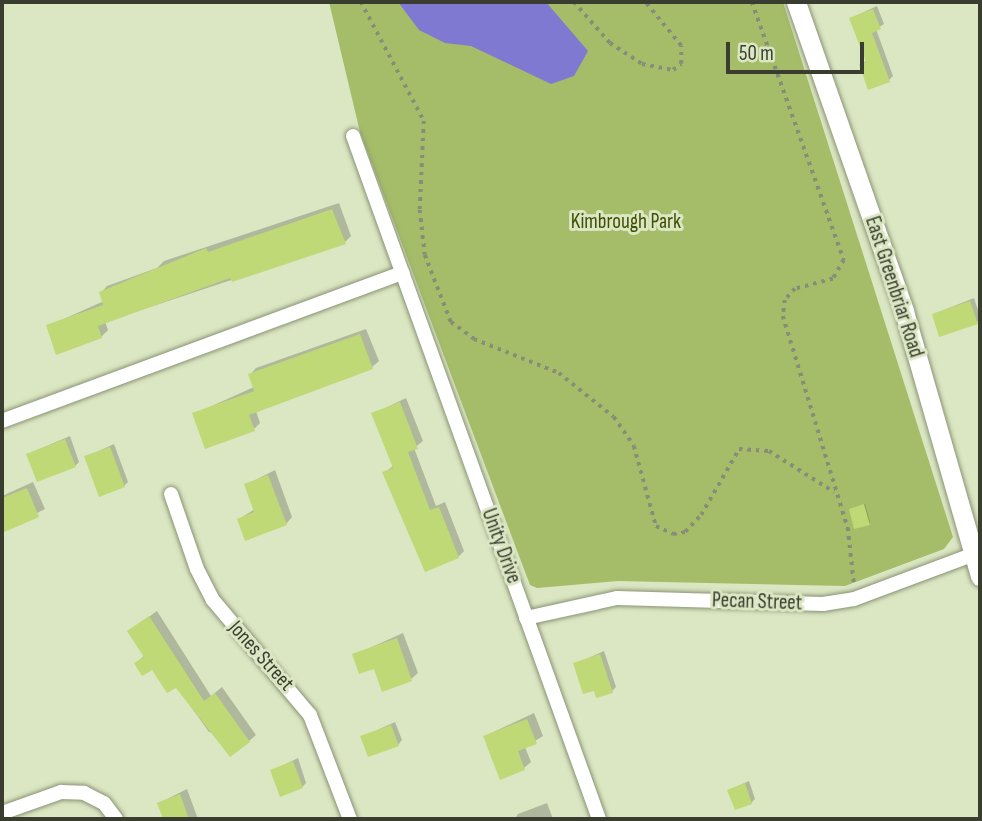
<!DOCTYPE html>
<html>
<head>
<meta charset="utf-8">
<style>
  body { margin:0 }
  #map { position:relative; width:982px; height:821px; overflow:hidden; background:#dbe6c3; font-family:"Sofia Sans Condensed",sans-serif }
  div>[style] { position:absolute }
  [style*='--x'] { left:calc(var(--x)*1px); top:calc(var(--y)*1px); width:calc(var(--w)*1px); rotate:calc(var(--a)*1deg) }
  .green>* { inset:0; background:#a5bc69 }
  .water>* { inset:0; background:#8079d1 }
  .shadow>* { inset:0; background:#0003 }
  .building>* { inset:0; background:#bed975 }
  .path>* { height:3.5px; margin-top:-1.75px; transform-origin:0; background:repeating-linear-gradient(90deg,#878e77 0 3.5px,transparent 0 8.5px) }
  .roads { filter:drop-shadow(0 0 2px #899373) drop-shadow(0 0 2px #899373) }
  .minor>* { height:14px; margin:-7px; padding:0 7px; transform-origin:7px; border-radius:7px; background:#fff }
  .tertiary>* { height:19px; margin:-9.5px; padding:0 9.5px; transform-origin:9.5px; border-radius:9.5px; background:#fff }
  span { translate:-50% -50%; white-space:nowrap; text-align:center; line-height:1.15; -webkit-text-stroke:6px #dbe6c3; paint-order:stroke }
  .park-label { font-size:21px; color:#3f4e01 }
  .street-label { font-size:21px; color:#393d30 }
  .frame { position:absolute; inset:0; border:4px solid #393d30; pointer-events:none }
  .scale { position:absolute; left:726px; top:42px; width:138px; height:32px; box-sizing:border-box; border:4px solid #393d30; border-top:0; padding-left:9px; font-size:21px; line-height:24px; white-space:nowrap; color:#393d30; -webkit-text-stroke:5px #dbe6c3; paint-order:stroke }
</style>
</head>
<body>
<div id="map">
  <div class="green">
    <div style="clip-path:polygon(329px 2px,783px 2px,953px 537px,944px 549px,845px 586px,618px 581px,537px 588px,530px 585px,360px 132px)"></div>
  </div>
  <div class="water">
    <div style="clip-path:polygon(398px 2px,546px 2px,588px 51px,574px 76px,551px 84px,471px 46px,445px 43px,419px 30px)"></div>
  </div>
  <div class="shadow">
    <div style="clip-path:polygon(877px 6px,884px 24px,876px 29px,893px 76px,889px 80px,861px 65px,867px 60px,851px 18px)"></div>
    <div style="clip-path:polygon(339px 203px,351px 236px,345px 242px,105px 322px,108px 330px,101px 337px,48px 326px,104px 301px,101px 293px,107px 286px,157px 268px,164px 261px)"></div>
    <div style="clip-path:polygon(974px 298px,980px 316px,977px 323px,934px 314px)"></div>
    <div style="clip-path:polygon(366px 329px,379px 361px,372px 367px,256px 411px,260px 423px,254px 429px,194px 414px,254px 387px,250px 375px,256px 368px)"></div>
    <div style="clip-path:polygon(406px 398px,423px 441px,414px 448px,436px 506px,445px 502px,464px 551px,458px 557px,384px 473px,393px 466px,373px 414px)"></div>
    <div style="clip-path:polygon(70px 436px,79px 462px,75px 466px,28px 454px)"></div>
    <div style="clip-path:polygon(114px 444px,128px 482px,124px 486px,86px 457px)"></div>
    <div style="clip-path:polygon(275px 470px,292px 517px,286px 524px,239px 519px,255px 509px,246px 485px)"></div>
    <div style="clip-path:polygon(33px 482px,45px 509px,2px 531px,2px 496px)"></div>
    <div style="clip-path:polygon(865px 504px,870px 522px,869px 523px,851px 510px)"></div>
    <div style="clip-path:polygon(157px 611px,211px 696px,222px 687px,256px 735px,249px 741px,209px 732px,176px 686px,152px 667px,136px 663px,145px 655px,129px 631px)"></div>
    <div style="clip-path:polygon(403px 633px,418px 673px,411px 679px,354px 655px)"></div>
    <div style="clip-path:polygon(604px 651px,616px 687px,612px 691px,595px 688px,575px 664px)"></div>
    <div style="clip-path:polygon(534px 713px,543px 736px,525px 747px,531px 762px,524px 768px,485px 736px)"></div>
    <div style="clip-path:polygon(395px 722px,402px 740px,398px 745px,362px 737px)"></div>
    <div style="clip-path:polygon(298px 758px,306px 783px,302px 787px,272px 771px)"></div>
    <div style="clip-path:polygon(749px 781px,755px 799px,751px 803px,729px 790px)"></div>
    <div style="clip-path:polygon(187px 789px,198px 819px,165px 819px,159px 803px)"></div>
    <div style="clip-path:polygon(547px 803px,553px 819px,515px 819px,518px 814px)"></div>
  </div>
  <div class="building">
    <div style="clip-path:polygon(873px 9px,881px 29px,872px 33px,890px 82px,868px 90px,859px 64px,866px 62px,849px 18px)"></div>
    <div style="clip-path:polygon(332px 209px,346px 244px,232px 282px,230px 278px,98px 326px,102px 338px,56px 355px,46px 325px,103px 305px,99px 292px,206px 248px,208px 252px)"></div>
    <div style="clip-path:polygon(970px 301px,978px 324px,939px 337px,932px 314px)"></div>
    <div style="clip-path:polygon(360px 334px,373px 369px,249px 415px,255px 431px,205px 449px,192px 413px,254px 391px,248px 374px)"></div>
    <div style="clip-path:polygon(400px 402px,418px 449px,408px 452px,430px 510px,439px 507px,459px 558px,425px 572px,382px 472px,393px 468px,371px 413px)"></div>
    <div style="clip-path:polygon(65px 439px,76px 467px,37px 482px,26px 454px)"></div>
    <div style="clip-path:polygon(110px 447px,125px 487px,99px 497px,84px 456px)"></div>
    <div style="clip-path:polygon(268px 475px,287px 525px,245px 541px,237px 519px,254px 512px,244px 484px)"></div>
    <div style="clip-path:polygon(27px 488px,39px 517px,2px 533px,2px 498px)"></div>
    <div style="clip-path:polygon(864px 504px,870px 525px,854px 529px,849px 509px)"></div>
    <div style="clip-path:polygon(149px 616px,204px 701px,215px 693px,250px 742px,230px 757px,176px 688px,167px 693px,152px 670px,142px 676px,134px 663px,144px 657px,127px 631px)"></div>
    <div style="clip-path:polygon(397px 638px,412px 681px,382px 692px,374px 669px,359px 674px,352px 654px)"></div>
    <div style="clip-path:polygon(600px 654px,613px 693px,596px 698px,594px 691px,583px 694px,573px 663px)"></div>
    <div style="clip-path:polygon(527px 719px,537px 744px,518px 751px,525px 770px,500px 780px,483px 736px)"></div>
    <div style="clip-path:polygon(391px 725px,399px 746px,368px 757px,360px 736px)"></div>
    <div style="clip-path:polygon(293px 761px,303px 788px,280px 797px,270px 770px)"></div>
    <div style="clip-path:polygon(745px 783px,752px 804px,735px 810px,727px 790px)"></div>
    <div style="clip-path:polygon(180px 794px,189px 819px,163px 819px,157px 803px)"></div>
  </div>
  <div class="path">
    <div style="--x:361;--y:2;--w:135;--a:62.1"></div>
    <div style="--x:424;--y:121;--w:89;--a:92.6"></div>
    <div style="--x:420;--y:210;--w:45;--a:83.7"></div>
    <div style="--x:425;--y:255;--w:72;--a:68.8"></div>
    <div style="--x:451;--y:322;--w:29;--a:36"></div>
    <div style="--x:474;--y:339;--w:92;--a:21.8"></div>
    <div style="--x:559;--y:373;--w:70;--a:38.7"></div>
    <div style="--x:614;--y:417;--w:35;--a:55"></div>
    <div style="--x:634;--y:446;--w:83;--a:74.6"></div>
    <div style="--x:656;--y:526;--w:19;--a:25"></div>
    <div style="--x:673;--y:534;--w:12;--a:-9"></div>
    <div style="--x:685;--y:532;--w:23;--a:-47"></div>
    <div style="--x:701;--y:515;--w:76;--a:-60.1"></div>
    <div style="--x:739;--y:449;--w:30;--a:4"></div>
    <div style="--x:769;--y:451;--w:77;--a:32.2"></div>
    <div style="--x:574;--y:2;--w:55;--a:48.7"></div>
    <div style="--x:610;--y:43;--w:38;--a:33"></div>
    <div style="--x:642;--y:64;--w:32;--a:11"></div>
    <div style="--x:673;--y:70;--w:10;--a:-37"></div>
    <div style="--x:681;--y:64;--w:18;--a:-90"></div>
    <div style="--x:681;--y:46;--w:57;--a:-129.3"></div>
    <div style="--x:752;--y:2;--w:274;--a:70.4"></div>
    <div style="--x:844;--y:260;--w:22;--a:120"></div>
    <div style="--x:833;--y:279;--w:39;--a:165"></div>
    <div style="--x:795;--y:289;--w:15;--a:132"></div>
    <div style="--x:785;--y:300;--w:16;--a:97"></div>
    <div style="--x:783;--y:316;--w:222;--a:73"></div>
    <div style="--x:848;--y:528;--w:55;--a:83.8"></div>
  </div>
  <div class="roads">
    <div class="minor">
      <div style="--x:353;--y:136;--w:726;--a:70.19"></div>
      <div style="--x:2;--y:421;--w:427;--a:-20.3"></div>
      <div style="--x:171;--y:494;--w:79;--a:70.9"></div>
      <div style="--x:197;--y:569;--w:35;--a:63"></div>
      <div style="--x:213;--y:600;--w:150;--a:49.9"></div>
      <div style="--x:310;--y:715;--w:111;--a:69"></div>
      <div style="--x:526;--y:618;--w:93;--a:-12.4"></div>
      <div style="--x:617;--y:598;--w:206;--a:1.7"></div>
      <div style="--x:823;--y:604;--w:31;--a:-9"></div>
      <div style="--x:854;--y:599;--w:134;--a:-20.5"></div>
      <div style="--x:2;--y:813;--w:63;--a:-19.6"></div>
      <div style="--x:61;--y:792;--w:23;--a:2"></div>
      <div style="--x:84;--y:793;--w:22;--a:27"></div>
      <div style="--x:104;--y:803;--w:20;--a:53"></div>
    </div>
    <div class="tertiary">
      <div style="--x:796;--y:2;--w:327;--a:70.7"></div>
      <div style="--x:904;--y:311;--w:276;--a:74"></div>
    </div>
  </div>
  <div class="park-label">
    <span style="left:626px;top:222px">Kimbrough Park</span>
  </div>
  <div class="street-label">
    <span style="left:894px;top:287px;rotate:72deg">East Greenbriar Road</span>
    <span style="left:501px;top:546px;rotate:70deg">Unity Drive</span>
    <span style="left:757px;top:602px;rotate:2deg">Pecan Street</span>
    <span style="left:261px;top:656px;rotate:48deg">Jones Street</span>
  </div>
  <div class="frame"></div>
  <div class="scale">50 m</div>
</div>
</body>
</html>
